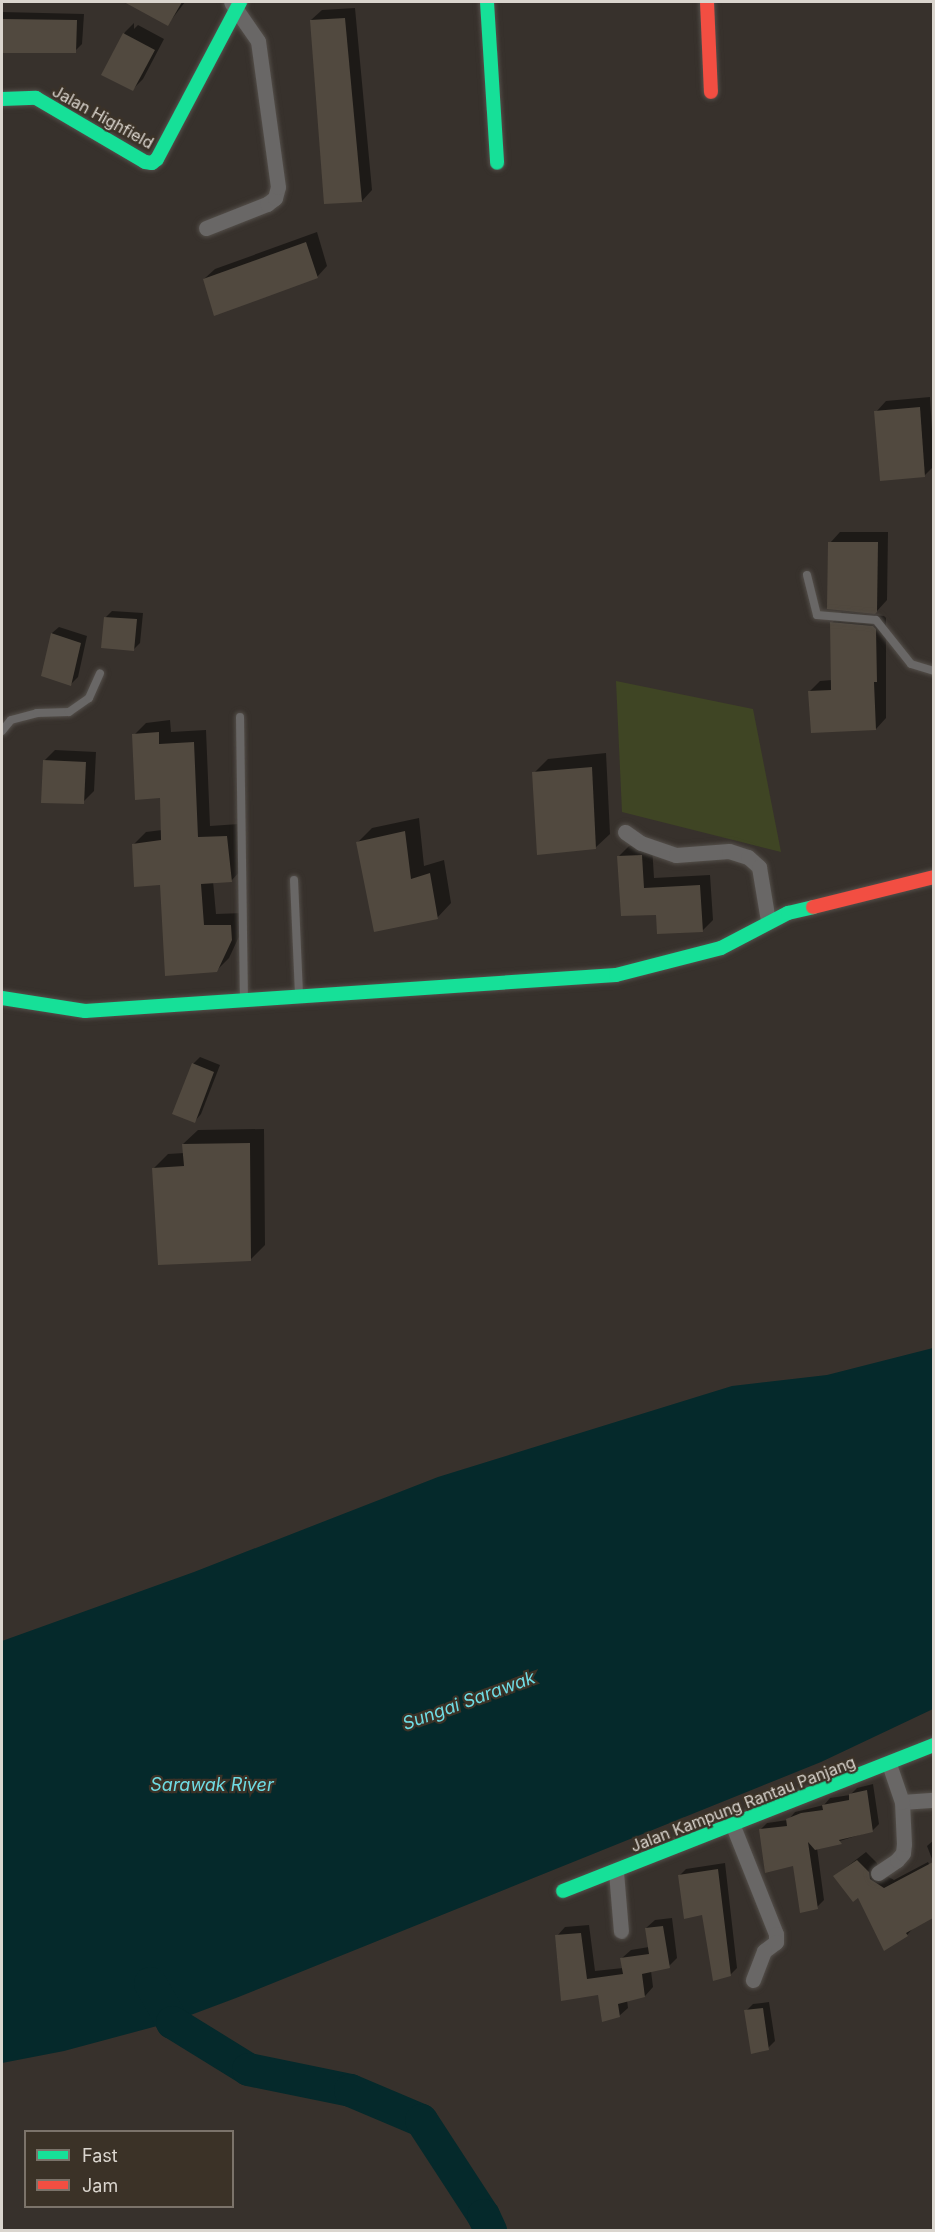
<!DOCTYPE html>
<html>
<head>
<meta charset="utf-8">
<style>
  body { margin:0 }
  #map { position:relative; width:935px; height:2232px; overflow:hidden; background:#37312c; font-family:Inter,sans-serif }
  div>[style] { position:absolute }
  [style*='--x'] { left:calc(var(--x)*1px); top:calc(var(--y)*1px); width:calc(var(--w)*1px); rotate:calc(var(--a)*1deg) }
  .green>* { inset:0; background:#3f4524 }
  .water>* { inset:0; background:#05292b }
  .shadow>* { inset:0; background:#0007 }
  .river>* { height:33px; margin:-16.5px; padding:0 16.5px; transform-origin:16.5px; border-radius:16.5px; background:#05292b }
  .building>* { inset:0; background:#51493f }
  .roads { filter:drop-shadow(0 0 2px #544f4a) drop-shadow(0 0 2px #544f4a) }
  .lane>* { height:8px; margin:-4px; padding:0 4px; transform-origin:4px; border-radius:4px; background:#696766 }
  .street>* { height:15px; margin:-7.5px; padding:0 7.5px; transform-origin:7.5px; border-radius:7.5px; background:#696766 }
  .fast>* { height:14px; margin:-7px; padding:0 7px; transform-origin:7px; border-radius:7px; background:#16e098 }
  .jam>* { height:14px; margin:-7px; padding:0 7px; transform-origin:7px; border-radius:7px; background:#f24e42 }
  span { translate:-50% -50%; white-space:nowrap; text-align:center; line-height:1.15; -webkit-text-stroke:4.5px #3b3227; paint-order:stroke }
  .street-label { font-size:16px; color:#dad5ce }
  .water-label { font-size:18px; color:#6fdce4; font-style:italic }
  .frame { position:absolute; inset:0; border:3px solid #dad5ce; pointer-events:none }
  .legend { position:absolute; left:24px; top:2130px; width:210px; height:78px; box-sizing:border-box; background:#3b3227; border:2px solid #7b736a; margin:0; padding:8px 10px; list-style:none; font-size:18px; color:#dad5ce }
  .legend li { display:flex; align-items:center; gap:12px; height:30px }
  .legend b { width:30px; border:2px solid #7b736a }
</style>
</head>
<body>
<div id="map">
  <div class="green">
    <div style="clip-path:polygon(616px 681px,753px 709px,781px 852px,622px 812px)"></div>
  </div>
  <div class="water">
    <div style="clip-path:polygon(933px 1348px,933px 1709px,821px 1762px,236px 1998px,172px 2022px,64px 2051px,2px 2063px,2px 1641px,194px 1572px,438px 1477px,732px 1386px,827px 1375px)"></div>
  </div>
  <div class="shadow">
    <div style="clip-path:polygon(145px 2px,185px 2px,168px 24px,141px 9px)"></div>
    <div style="clip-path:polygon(355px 8px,372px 190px,362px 201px,311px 20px,322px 10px)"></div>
    <div style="clip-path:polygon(2px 12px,84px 14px,82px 44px,75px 51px,2px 52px)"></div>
    <div style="clip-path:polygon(134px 23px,134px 29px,138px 25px,164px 39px,143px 79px,133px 89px,103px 74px,125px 32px)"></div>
    <div style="clip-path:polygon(317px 232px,327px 266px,317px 277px,204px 279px,215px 269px)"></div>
    <div style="clip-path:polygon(930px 397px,934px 466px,924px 476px,876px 412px,886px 401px)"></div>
    <div style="clip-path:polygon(840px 532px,888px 532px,887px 600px,877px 611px,830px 543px)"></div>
    <div style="clip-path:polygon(112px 611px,143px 613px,140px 643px,133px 650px,105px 618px)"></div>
    <div style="clip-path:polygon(842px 612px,884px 616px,886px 618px,886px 718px,876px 729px,810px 691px,820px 681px,832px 680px,832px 623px)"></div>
    <div style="clip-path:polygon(59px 627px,87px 636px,78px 677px,71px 684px,43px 675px,52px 633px)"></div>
    <div style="clip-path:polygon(170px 720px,171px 732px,206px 730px,210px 826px,239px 824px,243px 868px,231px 881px,213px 881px,216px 914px,243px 913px,244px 926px,229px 958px,216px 971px,134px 844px,146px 832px,162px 830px,162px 797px,134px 735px,146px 723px)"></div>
    <div style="clip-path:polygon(55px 750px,96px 752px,94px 791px,83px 802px,44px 761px)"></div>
    <div style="clip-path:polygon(606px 753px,610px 834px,595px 848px,534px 773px,548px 759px)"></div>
    <div style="clip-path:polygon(419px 818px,424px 866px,444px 860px,451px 903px,437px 918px,358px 842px,372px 828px)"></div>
    <div style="clip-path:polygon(652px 845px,654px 878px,710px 875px,713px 920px,702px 931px,657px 914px,619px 856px,629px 846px)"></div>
    <div style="clip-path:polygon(200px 1057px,220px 1065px,201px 1114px,195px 1121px,193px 1064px)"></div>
    <div style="clip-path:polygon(264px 1129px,265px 1245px,251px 1259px,154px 1168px,168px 1154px,184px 1153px,183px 1144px,198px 1130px)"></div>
    <div style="clip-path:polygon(873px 1784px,879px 1824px,872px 1831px,817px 1848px,824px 1900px,817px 1907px,794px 1865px,760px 1830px,767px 1823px,788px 1820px,795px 1812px,824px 1805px,830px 1798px,850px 1795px,857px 1788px)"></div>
    <div style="clip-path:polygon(934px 1840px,934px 1864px,927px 1846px)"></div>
    <div style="clip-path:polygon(866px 1852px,877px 1863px,878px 1871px,894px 1880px,928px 1862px,934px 1874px,934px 1916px,915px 1926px,907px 1935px,835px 1876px)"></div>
    <div style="clip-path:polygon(725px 1863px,737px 1968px,730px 1975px,704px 1913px,679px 1876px,686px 1869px)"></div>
    <div style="clip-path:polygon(672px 1918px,677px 1958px,669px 1966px,651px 1971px,653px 1987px,645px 1996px,627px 2000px,628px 2008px,619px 2016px,599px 1993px,563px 1999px,557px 1936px,565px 1927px,589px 1925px,595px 1971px,623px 1968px,622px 1958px,631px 1950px,649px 1947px,646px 1928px,655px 1920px)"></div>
    <div style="clip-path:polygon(769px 2002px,775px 2041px,768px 2048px,746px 2011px,753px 2004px)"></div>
  </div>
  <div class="river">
    <div style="--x:150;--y:1983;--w:45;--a:60.6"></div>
    <div style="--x:172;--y:2022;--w:89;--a:31.7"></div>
    <div style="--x:248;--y:2069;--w:104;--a:11.6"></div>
    <div style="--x:350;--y:2090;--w:77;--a:22.9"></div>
    <div style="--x:421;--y:2120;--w:113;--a:56.9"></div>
    <div style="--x:483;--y:2215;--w:17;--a:65"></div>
  </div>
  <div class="building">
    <div style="clip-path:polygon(124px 2px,182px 2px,168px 26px)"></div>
    <div style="clip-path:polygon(345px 18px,362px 202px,324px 204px,310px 20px)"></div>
    <div style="clip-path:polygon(2px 19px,77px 20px,76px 53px,2px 53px)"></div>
    <div style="clip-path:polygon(123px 33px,155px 50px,133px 91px,101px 75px)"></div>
    <div style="clip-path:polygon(306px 242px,318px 278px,214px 316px,203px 279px)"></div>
    <div style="clip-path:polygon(920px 407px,925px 477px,880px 481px,874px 411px)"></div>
    <div style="clip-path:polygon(828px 542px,878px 542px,877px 612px,875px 614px,827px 609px)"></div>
    <div style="clip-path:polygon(104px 617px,137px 619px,134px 651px,101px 648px)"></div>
    <div style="clip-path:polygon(830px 622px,873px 626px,876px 629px,877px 682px,874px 682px,876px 730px,811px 733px,808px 691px,831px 690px)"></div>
    <div style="clip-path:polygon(51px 633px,81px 643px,71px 686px,41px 676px)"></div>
    <div style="clip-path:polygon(159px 732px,159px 744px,194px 742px,198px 837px,227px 836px,232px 882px,201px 884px,204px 925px,231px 925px,232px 940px,217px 972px,165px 976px,160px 885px,134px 887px,132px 844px,161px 840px,160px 798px,135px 800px,132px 734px)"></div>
    <div style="clip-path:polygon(43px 760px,86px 762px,84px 804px,41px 803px)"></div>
    <div style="clip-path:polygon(592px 767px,596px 849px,537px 855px,532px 772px)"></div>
    <div style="clip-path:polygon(405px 831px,411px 879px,430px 873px,438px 919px,374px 932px,356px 842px)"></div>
    <div style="clip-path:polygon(642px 855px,644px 888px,700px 885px,703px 932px,657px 934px,656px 915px,621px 916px,617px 856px)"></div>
    <div style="clip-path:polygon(192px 1063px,214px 1072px,195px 1123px,172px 1114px)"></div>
    <div style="clip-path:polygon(250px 1143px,251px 1261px,158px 1265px,152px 1168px,184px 1166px,182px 1144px)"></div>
    <div style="clip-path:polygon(867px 1790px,873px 1832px,839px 1840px,842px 1844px,815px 1850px,808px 1842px,818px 1909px,800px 1913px,793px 1866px,765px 1873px,759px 1829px,787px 1826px,786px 1819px,801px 1813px,823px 1810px,822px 1805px,849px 1800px,849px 1794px)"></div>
    <div style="clip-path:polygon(857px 1860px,869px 1872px,870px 1879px,884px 1888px,933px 1862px,933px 1918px,906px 1933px,908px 1936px,884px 1951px,858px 1898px,853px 1902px,833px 1876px)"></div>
    <div style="clip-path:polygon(718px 1869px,731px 1976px,713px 1981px,702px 1915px,684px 1919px,678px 1875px)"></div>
    <div style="clip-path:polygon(663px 1926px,670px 1968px,642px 1974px,645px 1997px,618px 2004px,620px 2017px,602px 2022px,598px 1995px,561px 2001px,555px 1935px,581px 1933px,587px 1979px,623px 1974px,620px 1958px,649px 1954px,645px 1928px)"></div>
    <div style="clip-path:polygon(763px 2008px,769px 2050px,751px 2054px,744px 2010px)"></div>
  </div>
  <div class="roads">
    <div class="lane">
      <div style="--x:807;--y:575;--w:41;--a:76"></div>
      <div style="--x:817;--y:615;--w:59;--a:4.8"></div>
      <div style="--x:876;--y:620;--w:56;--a:51.5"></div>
      <div style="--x:911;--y:664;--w:24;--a:17"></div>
      <div style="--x:240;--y:717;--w:283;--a:89.2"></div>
      <div style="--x:2;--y:731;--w:14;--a:-51"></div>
      <div style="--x:11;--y:720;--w:27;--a:-15"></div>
      <div style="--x:37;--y:713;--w:32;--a:-2"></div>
      <div style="--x:69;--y:712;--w:24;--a:-35"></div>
      <div style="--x:89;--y:698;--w:27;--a:-66"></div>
      <div style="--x:294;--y:880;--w:115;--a:87.5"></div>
    </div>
    <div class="street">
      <div style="--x:206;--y:228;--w:66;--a:-21.5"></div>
      <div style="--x:267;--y:204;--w:10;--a:-37"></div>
      <div style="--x:275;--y:198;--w:11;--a:-75"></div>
      <div style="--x:278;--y:187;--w:147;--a:-97.8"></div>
      <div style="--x:258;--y:41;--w:47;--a:-124.7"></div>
      <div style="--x:625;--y:832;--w:19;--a:35"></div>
      <div style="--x:641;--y:843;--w:37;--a:19"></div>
      <div style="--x:676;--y:855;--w:53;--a:-4.3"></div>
      <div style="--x:729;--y:851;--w:20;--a:18"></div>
      <div style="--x:748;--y:857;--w:15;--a:42"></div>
      <div style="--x:759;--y:867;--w:55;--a:80.5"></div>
      <div style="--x:902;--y:1802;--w:32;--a:-4"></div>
      <div style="--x:733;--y:1826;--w:116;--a:68.3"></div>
      <div style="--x:776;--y:1934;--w:8;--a:90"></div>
      <div style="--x:776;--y:1942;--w:15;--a:143"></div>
      <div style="--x:764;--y:1951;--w:31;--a:111"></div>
      <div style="--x:616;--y:1872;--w:59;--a:85.2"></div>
      <div style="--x:878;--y:1873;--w:23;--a:-34"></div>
      <div style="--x:897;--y:1860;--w:9;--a:-49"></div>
      <div style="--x:903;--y:1853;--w:9;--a:-84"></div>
      <div style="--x:904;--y:1844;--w:42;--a:-92.7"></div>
      <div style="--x:902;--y:1802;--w:40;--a:-108.9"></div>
    </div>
    <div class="fast">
      <div style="--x:487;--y:2;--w:161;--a:86.4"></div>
      <div style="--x:2;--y:99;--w:34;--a:-2"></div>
      <div style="--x:36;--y:98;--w:126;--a:30.4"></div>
      <div style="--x:145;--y:162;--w:7;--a:8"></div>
      <div style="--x:152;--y:163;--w:6;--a:-39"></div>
      <div style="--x:157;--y:159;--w:178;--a:-62.1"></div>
      <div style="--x:2;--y:998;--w:84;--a:8.9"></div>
      <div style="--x:85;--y:1011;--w:532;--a:-3.88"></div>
      <div style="--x:616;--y:975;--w:108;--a:-14.4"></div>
      <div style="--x:721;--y:948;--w:76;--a:-27.6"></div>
      <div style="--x:788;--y:913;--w:26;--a:-13"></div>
      <div style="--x:563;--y:1891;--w:399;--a:-21.5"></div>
    </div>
    <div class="jam">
      <div style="--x:707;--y:2;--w:90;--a:87.5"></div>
      <div style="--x:813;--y:907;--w:125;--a:-13.9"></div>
    </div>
  </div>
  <div class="street-label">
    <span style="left:103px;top:117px;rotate:29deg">Jalan Highfield</span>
    <span style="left:743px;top:1804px;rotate:-21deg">Jalan Kampung Rantau Panjang</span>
  </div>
  <div class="water-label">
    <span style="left:469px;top:1701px;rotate:-20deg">Sungai Sarawak</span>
    <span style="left:212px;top:1785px">Sarawak River</span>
  </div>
  <div class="frame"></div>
  <ul class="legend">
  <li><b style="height:8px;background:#16e098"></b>Fast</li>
  <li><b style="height:8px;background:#f24e42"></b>Jam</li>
  </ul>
</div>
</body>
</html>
